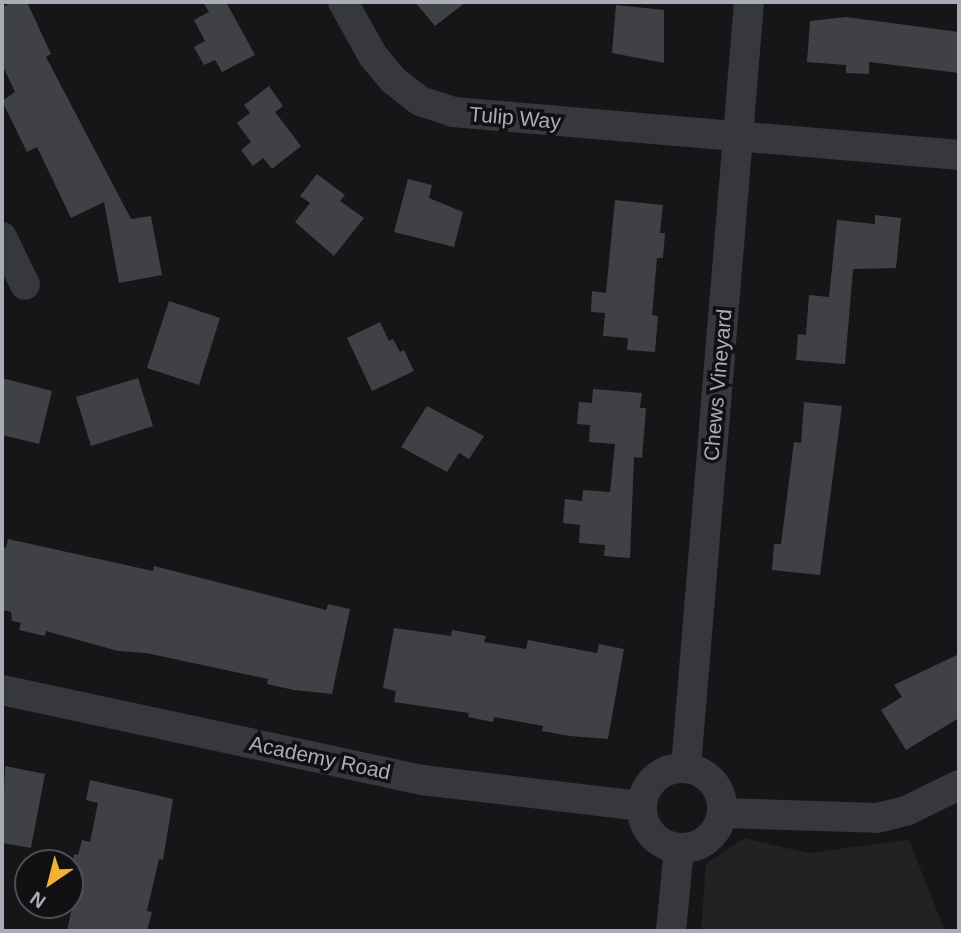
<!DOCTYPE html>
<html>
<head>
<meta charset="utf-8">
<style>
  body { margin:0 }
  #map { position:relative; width:961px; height:933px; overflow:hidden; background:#161618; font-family:Arial,sans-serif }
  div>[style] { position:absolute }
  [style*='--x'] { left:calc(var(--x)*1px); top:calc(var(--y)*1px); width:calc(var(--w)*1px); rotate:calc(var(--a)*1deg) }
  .built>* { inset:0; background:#222225 }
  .building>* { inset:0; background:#404145 }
  .street>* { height:30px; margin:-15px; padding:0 15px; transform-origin:15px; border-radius:15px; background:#37383d }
  .street>.ring { margin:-15px; padding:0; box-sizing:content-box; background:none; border:30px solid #37383d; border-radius:50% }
  span { translate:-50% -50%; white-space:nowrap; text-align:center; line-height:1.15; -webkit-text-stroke:7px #111113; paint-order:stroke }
  .street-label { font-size:21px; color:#a8adb8 }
  .frame { position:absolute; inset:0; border:4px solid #a8adb8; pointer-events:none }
  .north { position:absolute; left:14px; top:849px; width:70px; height:70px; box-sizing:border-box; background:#111113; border:2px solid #4d4f55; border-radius:50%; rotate:215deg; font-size:19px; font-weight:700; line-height:28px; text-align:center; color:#a8adb8 }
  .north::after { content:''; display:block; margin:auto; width:24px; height:32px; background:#f2b134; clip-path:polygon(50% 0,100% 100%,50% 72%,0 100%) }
</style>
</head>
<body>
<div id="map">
  <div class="built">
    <div style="clip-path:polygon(744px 838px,808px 853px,909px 840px,945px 931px,701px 931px,706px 864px)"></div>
  </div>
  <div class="building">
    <div style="clip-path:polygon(13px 2px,27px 2px,51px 54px,46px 57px,131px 219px,151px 216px,162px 275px,119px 283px,104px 202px,71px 218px,37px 147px,27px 152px,2px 101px,15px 92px,2px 64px,2px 7px)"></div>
    <div style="clip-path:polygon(203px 2px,226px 2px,255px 55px,222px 72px,215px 60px,204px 65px,194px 47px,205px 41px,194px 20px,209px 12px)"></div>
    <div style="clip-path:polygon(415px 2px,466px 2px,435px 26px)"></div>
    <div style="clip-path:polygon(616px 5px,664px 10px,664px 63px,612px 53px)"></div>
    <div style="clip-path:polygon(846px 17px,959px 32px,959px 73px,869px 62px,869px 74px,846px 73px,846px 65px,807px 62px,810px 21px)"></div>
    <div style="clip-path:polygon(269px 86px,283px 106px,275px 112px,301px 146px,272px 169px,263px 158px,253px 166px,241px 150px,251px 142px,237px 123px,250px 113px,244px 105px)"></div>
    <div style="clip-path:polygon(317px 174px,345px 195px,340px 201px,364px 218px,334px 256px,295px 222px,310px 203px,300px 196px)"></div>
    <div style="clip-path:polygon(408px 179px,432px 185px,429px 198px,463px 212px,454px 247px,394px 232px)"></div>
    <div style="clip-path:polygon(615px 200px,663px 205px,660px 233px,665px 233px,663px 258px,657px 258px,652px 315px,658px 316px,655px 352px,627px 350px,628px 338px,603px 336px,605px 313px,591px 312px,592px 291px,606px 293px)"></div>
    <div style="clip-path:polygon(875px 215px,901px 218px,896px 268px,853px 269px,845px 364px,796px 360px,798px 334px,806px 335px,809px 295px,829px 297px,837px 220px,875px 224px)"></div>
    <div style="clip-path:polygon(169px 301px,220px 318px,199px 385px,147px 368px)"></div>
    <div style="clip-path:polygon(380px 322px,389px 341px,393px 339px,400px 352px,404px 350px,414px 371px,372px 391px,347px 338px)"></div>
    <div style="clip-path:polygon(2px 378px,52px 391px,39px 444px,2px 435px)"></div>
    <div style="clip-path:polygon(138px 378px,153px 426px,91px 446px,76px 397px)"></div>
    <div style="clip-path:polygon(593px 389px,642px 393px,640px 408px,646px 408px,642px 458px,634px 457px,630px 558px,604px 556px,605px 545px,579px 543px,580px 525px,563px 523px,565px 499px,582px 501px,583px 490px,610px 492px,615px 444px,589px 442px,590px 425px,577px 424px,579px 402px,592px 403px)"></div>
    <div style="clip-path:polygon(804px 402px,842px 406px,820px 575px,772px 570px,774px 544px,781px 544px,794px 442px,801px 443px)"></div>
    <div style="clip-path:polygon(427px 406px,484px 436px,469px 459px,459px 453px,447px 472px,401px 447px)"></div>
    <div style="clip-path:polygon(8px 539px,153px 571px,154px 566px,326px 610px,328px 604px,350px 609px,332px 694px,294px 690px,267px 684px,268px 679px,146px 653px,118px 651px,46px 631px,45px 636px,19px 630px,21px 623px,12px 621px,11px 612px,2px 610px,2px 547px,6px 548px)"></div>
    <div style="clip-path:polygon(394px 628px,451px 636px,452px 630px,486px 636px,484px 642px,526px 649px,528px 640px,597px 653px,599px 644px,624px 649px,608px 739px,570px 736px,542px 731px,543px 726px,494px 717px,493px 722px,468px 717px,469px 713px,394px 702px,396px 691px,383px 688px)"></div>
    <div style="clip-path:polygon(959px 654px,959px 718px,906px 750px,881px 710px,902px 697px,894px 685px)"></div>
    <div style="clip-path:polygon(5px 766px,45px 774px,31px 848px,2px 843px)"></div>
    <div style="clip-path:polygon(90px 780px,173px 799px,163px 860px,159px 859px,147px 911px,152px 912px,147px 931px,67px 931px,79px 875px,70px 873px,74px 854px,78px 855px,82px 840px,90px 842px,98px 803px,86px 800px)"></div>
  </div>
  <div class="street">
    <div style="--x:343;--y:2;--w:62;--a:60.9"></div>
    <div style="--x:373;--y:56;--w:31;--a:50"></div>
    <div style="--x:393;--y:80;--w:34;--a:38"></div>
    <div style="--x:420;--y:101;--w:35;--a:18"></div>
    <div style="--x:453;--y:112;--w:508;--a:4.86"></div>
    <div style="--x:2;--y:237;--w:53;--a:64.4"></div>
    <div style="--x:2;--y:690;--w:430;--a:12.1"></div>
    <div style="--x:422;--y:780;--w:221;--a:6.8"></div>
    <div style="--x:686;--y:767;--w:768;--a:-85.29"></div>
    <div class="ring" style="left:642px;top:768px;width:50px;height:50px"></div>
    <div style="--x:722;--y:813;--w:155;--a:1.8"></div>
    <div style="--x:877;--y:818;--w:32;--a:-14"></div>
    <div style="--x:908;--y:810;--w:57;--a:-26.1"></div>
    <div style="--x:671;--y:931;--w:83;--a:-84.5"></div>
  </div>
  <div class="street-label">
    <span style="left:515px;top:118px;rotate:5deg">Tulip Way</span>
    <span style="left:718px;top:385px;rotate:-85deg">Chews Vineyard</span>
    <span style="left:320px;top:758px;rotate:12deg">Academy Road</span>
  </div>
  <div class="frame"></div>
  <div class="north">N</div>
</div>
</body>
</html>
